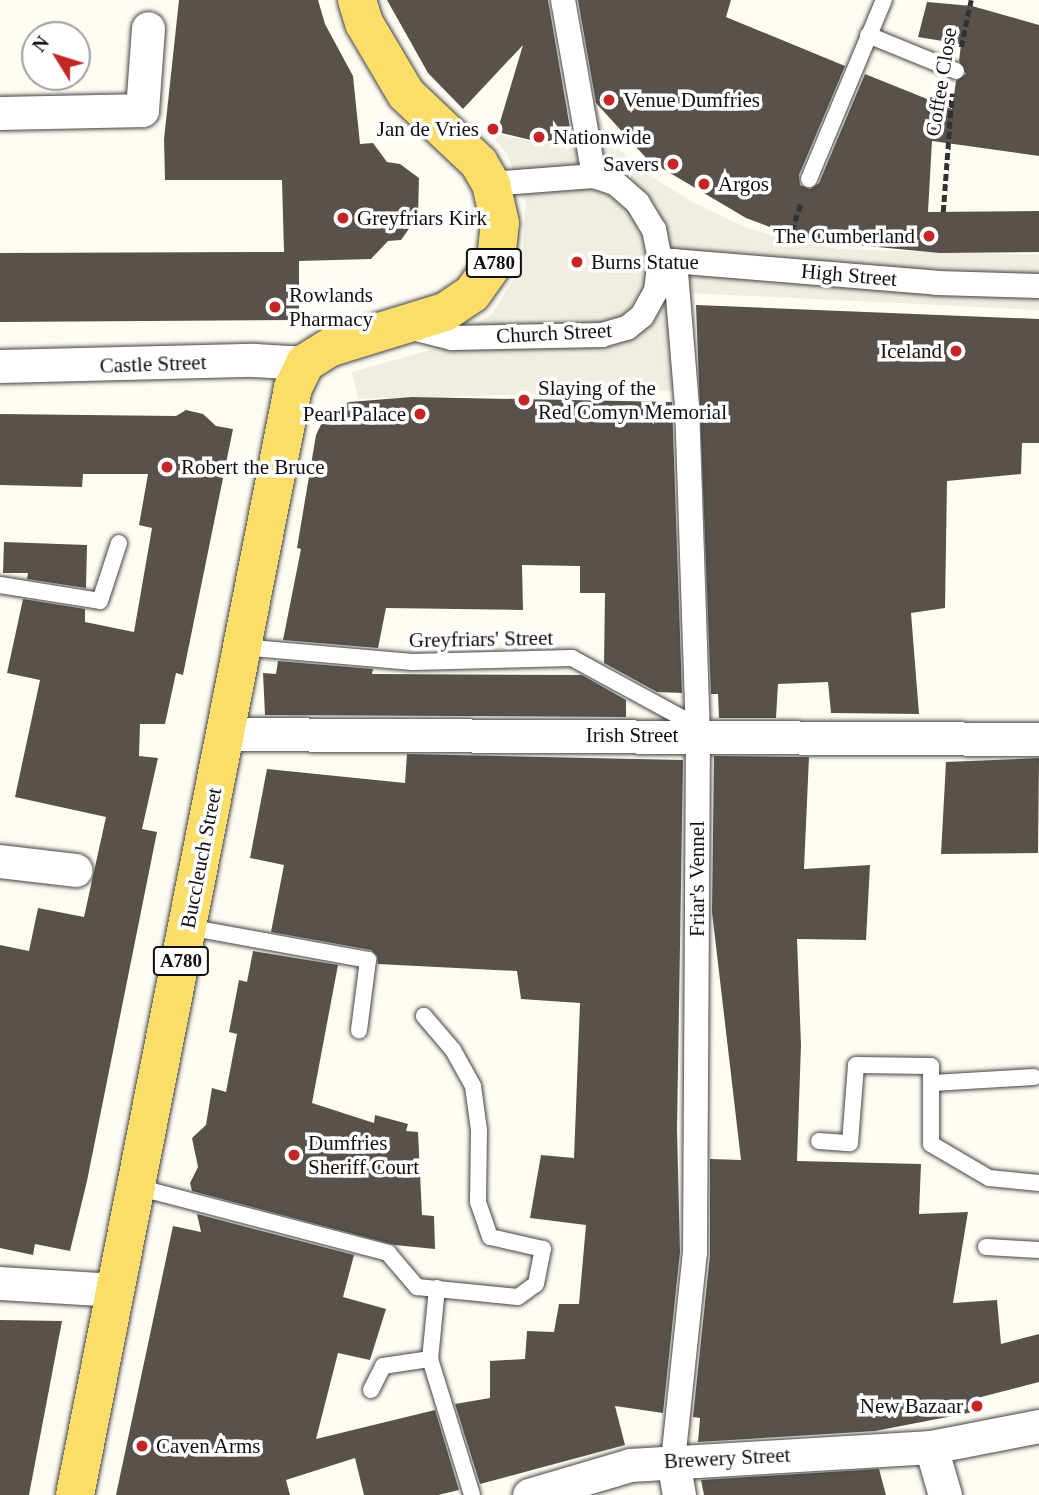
<!DOCTYPE html>
<html>
<head>
<meta charset="utf-8">
<style>
  body { margin:0 }
  #map { position:relative; width:1039px; height:1495px; overflow:hidden; background:#fffdf3; font-family:"Times New Roman",serif }
  div>[style] { position:absolute }
  [style*='--x'] { left:calc(var(--x)*1px); top:calc(var(--y)*1px); width:calc(var(--w)*1px); rotate:calc(var(--a)*1deg) }
  .plaza>* { inset:0; background:#f1ede1 }
  .building>* { inset:0; background:#59524c }
  .path>* { height:4.5px; margin-top:-2.25px; transform-origin:0; background:repeating-linear-gradient(90deg,#323232 0 7px,transparent 0 10.5px) }
  .roads { filter:drop-shadow(0 0 2px #434343) drop-shadow(0 0 2px #434343) }
  .service>* { height:16px; margin:-8px; padding:0 8px; transform-origin:8px; border-radius:8px; background:#fff }
  .pedestrian>* { height:24px; margin:-12px; padding:0 12px; transform-origin:12px; border-radius:12px; background:#fff }
  .minor>* { height:33px; margin:-16.5px; padding:0 16.5px; transform-origin:16.5px; border-radius:16.5px; background:#fff }
  .primary>* { height:38px; margin:-19px; padding:0 19px; transform-origin:19px; border-radius:19px; background:#fade69 }
  .dots>* { width:19px; height:19px; translate:-50% -50%; box-sizing:border-box; border:4px solid #fff; border-radius:50% }
  span { translate:-50% -50%; white-space:nowrap; text-align:center; line-height:1.15; -webkit-text-stroke:7px #fff; paint-order:stroke }
  .shield-label span { padding:2px 5px; background:#fff; border:2px solid; border-radius:5px; -webkit-text-stroke-width:0 }
  .shield-label { font-size:19px; color:#101010; font-weight:700 }
  .street-label { font-size:21px; color:#101010 }
  .poi-label { font-size:21px; color:#101010 }
  .left { translate:0 -50%; text-align:left }
  .right { translate:-100% -50%; text-align:right }
  .north { position:absolute; left:21px; top:21px; width:70px; height:70px; box-sizing:border-box; background:#fff; border:2px solid #9f9f9f; border-radius:50%; rotate:308deg; font-size:19px; font-weight:700; line-height:28px; text-align:center; color:#101010 }
  .north::after { content:''; display:block; margin:auto; width:24px; height:32px; background:#c42625; clip-path:polygon(50% 0,100% 100%,50% 72%,0 100%) }
</style>
</head>
<body>
<div id="map">
  <div class="plaza">
    <div style="clip-path:polygon(581px 63px,607px 137px,639px 169px,696px 204px,749px 229px,838px 249px,1039px 255px,1039px 310px,687px 293px,692px 390px,358px 399px,352px 372px,434px 349px,492px 314px,521px 267px,526px 203px,507px 154px,488px 132px,539px 143px,569px 142px,576px 136px)"></div>
  </div>
  <div class="building">
    <div style="clip-path:polygon(179px 0,318px 0,325px 24px,353px 76px,360px 144px,373px 143px,387px 162px,400px 164px,419px 178px,418px 216px,401px 240px,388px 241px,371px 259px,299px 261px,299px 320px,0 322px,0 253px,284px 252px,282px 180px,165px 180px,164px 139px)"></div>
    <div style="clip-path:polygon(387px 0,548px 0,571px 134px,567px 139px,539px 142px,497px 132px,523px 45px,463px 109px,428px 73px)"></div>
    <div style="clip-path:polygon(578px 0,731px 0,726px 17px,845px 66px,799px 175px,800px 185px,810px 189px,819px 183px,865px 74px,952px 109px,956px 81px,966px 74px,959px 61px,961px 44px,918px 37px,927px 2px,972px 6px,1039px 25px,1039px 156px,932px 141px,928px 212px,1039px 211px,1039px 252px,940px 253px,846px 244px,796px 237px,746px 218px,648px 160px,596px 103px)"></div>
    <div style="clip-path:polygon(696px 305px,1039px 319px,1039px 443px,1022px 443px,1021px 474px,947px 481px,945px 608px,911px 613px,919px 714px,831px 713px,828px 682px,778px 684px,776px 718px,719px 718px,718px 694px,711px 694px)"></div>
    <div style="clip-path:polygon(412px 397px,672px 402px,682px 693px,657px 692px,604px 663px,605px 593px,580px 593px,580px 566px,522px 565px,523px 610px,386px 608px,378px 648px,283px 640px,301px 549px,297px 548px,316px 435px,326px 414px,349px 402px)"></div>
    <div style="clip-path:polygon(186px 410px,203px 414px,216px 426px,233px 429px,183px 675px,176px 673px,165px 724px,140px 724px,139px 756px,158px 758px,142px 829px,157px 832px,87px 1181px,70px 1251px,35px 1244px,33px 1255px,0 1248px,0 945px,29px 951px,38px 908px,84px 917px,106px 817px,15px 797px,40px 680px,7px 673px,23px 599px,85px 609px,85px 622px,134px 632px,152px 528px,139px 525px,148px 474px,83px 474px,82px 487px,0 485px,0 414px,176px 416px)"></div>
    <div style="clip-path:polygon(4px 542px,87px 545px,86px 588px,27px 579px,28px 573px,3px 573px)"></div>
    <div style="clip-path:polygon(278px 661px,373px 669px,372px 674px,582px 675px,626px 700px,626px 717px,265px 715px,263px 673px,276px 674px)"></div>
    <div style="clip-path:polygon(407px 754px,683px 760px,677px 1130px,680px 1252px,663px 1413px,615px 1406px,625px 1445px,480px 1484px,455px 1404px,490px 1398px,490px 1361px,525px 1359px,527px 1331px,554px 1332px,559px 1304px,579px 1304px,586px 1225px,530px 1218px,541px 1155px,574px 1158px,580px 1003px,521px 999px,517px 971px,378px 964px,377px 956px,371px 950px,271px 932px,284px 865px,250px 858px,267px 769px,405px 783px)"></div>
    <div style="clip-path:polygon(714px 756px,809px 757px,804px 869px,870px 865px,866px 940px,797px 939px,801px 1045px,797px 1161px,921px 1164px,919px 1214px,968px 1212px,953px 1303px,997px 1300px,1001px 1344px,1039px 1334px,1039px 1382px,981px 1397px,984px 1410px,875px 1431px,698px 1442px,700px 1418px,693px 1417px,710px 1255px,710px 1159px,741px 1160px,712px 912px)"></div>
    <div style="clip-path:polygon(1039px 758px,1038px 853px,941px 854px,946px 762px)"></div>
    <div style="clip-path:polygon(253px 951px,338px 965px,312px 1103px,374px 1123px,375px 1115px,408px 1124px,406px 1131px,418px 1132px,422px 1215px,434px 1216px,435px 1249px,395px 1245px,192px 1191px,190px 1183px,198px 1167px,192px 1138px,206px 1125px,212px 1088px,226px 1092px,237px 1034px,229px 1032px,239px 980px,247px 982px)"></div>
    <div style="clip-path:polygon(197px 1214px,354px 1255px,343px 1297px,386px 1309px,370px 1360px,338px 1353px,316px 1439px,435px 1410px,459px 1490px,438px 1495px,364px 1495px,355px 1458px,286px 1480px,290px 1495px,116px 1495px,173px 1226px,201px 1232px)"></div>
    <div style="clip-path:polygon(0 1320px,62px 1321px,29px 1495px,0 1495px)"></div>
    <div style="clip-path:polygon(879px 1469px,886px 1495px,704px 1495px,701px 1480px)"></div>
  </div>
  <div class="path">
    <div style="--x:961;--y:47;--w:48;--a:-78"></div>
    <div style="--x:943;--y:212;--w:119;--a:-85.7"></div>
    <div style="--x:788;--y:241;--w:40;--a:-71.1"></div>
  </div>
  <div class="roads">
    <div class="service">
      <div style="--x:868;--y:35;--w:95;--a:22.2"></div>
      <div style="--x:809;--y:179;--w:194;--a:-67.3"></div>
      <div style="--x:0;--y:585;--w:101;--a:9.1"></div>
      <div style="--x:100;--y:601;--w:61;--a:-71.9"></div>
      <div style="--x:241;--y:647;--w:172;--a:5"></div>
      <div style="--x:412;--y:662;--w:160;--a:-1.4"></div>
      <div style="--x:572;--y:658;--w:125;--a:28.6"></div>
      <div style="--x:682;--y:718;--w:23;--a:47"></div>
      <div style="--x:188;--y:927;--w:183;--a:10.4"></div>
      <div style="--x:368;--y:960;--w:71;--a:97.3"></div>
      <div style="--x:933;--y:1083;--w:101;--a:-3.4"></div>
      <div style="--x:819;--y:1141;--w:31;--a:4"></div>
      <div style="--x:850;--y:1143;--w:78;--a:-85.6"></div>
      <div style="--x:856;--y:1065;--w:75;--a:0.8"></div>
      <div style="--x:931;--y:1066;--w:78;--a:90"></div>
      <div style="--x:931;--y:1144;--w:67;--a:30.4"></div>
      <div style="--x:989;--y:1178;--w:50;--a:5.7"></div>
      <div style="--x:137;--y:1187;--w:260;--a:14.7"></div>
      <div style="--x:388;--y:1253;--w:45;--a:49.5"></div>
      <div style="--x:417;--y:1287;--w:101;--a:5.7"></div>
      <div style="--x:518;--y:1297;--w:22;--a:-36"></div>
      <div style="--x:536;--y:1284;--w:36;--a:-79"></div>
      <div style="--x:543;--y:1249;--w:54;--a:-167.2"></div>
      <div style="--x:490;--y:1237;--w:37;--a:-109"></div>
      <div style="--x:478;--y:1202;--w:72;--a:-89.2"></div>
      <div style="--x:479;--y:1130;--w:44;--a:-97.8"></div>
      <div style="--x:473;--y:1086;--w:41;--a:-119.1"></div>
      <div style="--x:453;--y:1050;--w:45;--a:-130.5"></div>
      <div style="--x:986;--y:1247;--w:53;--a:3.2"></div>
      <div style="--x:437;--y:1288;--w:71;--a:95.6"></div>
      <div style="--x:430;--y:1359;--w:142;--a:72.8"></div>
      <div style="--x:371;--y:1390;--w:27;--a:-63"></div>
      <div style="--x:383;--y:1366;--w:48;--a:-8.5"></div>
    </div>
    <div class="pedestrian">
      <div style="--x:563;--y:0;--w:179;--a:80"></div>
      <div style="--x:660;--y:260;--w:278;--a:4.7"></div>
      <div style="--x:937;--y:283;--w:102;--a:1.7"></div>
      <div style="--x:405;--y:326;--w:49;--a:14.3"></div>
      <div style="--x:452;--y:338;--w:150;--a:-1.1"></div>
      <div style="--x:602;--y:335;--w:26;--a:-16"></div>
      <div style="--x:627;--y:328;--w:19;--a:-39"></div>
      <div style="--x:642;--y:316;--w:29;--a:-61"></div>
      <div style="--x:656;--y:291;--w:31;--a:-83"></div>
      <div style="--x:660;--y:260;--w:31;--a:-101"></div>
      <div style="--x:654;--y:230;--w:31;--a:-121"></div>
      <div style="--x:638;--y:203;--w:30;--a:-139"></div>
      <div style="--x:615;--y:183;--w:22;--a:-162"></div>
      <div style="--x:594;--y:176;--w:103;--a:175.6"></div>
      <div style="--x:673;--y:1461;--w:209;--a:-84"></div>
      <div style="--x:695;--y:1253;--w:517;--a:-89.67"></div>
      <div style="--x:698;--y:736;--w:330;--a:-91.9"></div>
      <div style="--x:687;--y:406;--w:145;--a:-94.7"></div>
    </div>
    <div class="minor">
      <div style="--x:0;--y:113;--w:142;--a:-1.2"></div>
      <div style="--x:142;--y:110;--w:82;--a:-85.8"></div>
      <div style="--x:0;--y:366;--w:254;--a:-1.4"></div>
      <div style="--x:254;--y:360;--w:51;--a:3.4"></div>
      <div style="--x:225;--y:734;--w:814;--a:0.35"></div>
      <div style="--x:0;--y:861;--w:76;--a:6.8"></div>
      <div style="--x:0;--y:1283;--w:116;--a:3.5"></div>
      <div style="--x:673;--y:1461;--w:35;--a:80"></div>
      <div style="--x:529;--y:1495;--w:105;--a:-16.5"></div>
      <div style="--x:630;--y:1465;--w:302;--a:-3.4"></div>
      <div style="--x:945;--y:1495;--w:50;--a:-106.3"></div>
      <div style="--x:931;--y:1447;--w:110;--a:-11"></div>
    </div>
    <div class="primary">
      <div style="--x:75;--y:1495;--w:1128;--a:-78.86"></div>
      <div style="--x:293;--y:388;--w:28;--a:-64"></div>
      <div style="--x:305;--y:363;--w:31;--a:-32"></div>
      <div style="--x:331;--y:347;--w:119;--a:-17.1"></div>
      <div style="--x:445;--y:312;--w:32;--a:-34"></div>
      <div style="--x:472;--y:294;--w:42;--a:-54.8"></div>
      <div style="--x:496;--y:260;--w:37;--a:-84"></div>
      <div style="--x:500;--y:223;--w:40;--a:-103"></div>
      <div style="--x:491;--y:184;--w:24;--a:-120"></div>
      <div style="--x:479;--y:163;--w:100;--a:-136.6"></div>
      <div style="--x:406;--y:94;--w:82;--a:-120.6"></div>
      <div style="--x:364;--y:23;--w:24;--a:-107"></div>
    </div>
  </div>
  <div class="dots">
    <div style="left:609px;top:100px;background:#c42625"></div>
    <div style="left:493px;top:129px;background:#c42625"></div>
    <div style="left:539px;top:137px;background:#c42625"></div>
    <div style="left:673px;top:164px;background:#c42625"></div>
    <div style="left:704px;top:184px;background:#c42625"></div>
    <div style="left:343px;top:218px;background:#c42625"></div>
    <div style="left:929px;top:236px;background:#c42625"></div>
    <div style="left:577px;top:262px;background:#c42625"></div>
    <div style="left:275px;top:307px;background:#c42625"></div>
    <div style="left:956px;top:351px;background:#c42625"></div>
    <div style="left:524px;top:400px;background:#c42625"></div>
    <div style="left:420px;top:414px;background:#c42625"></div>
    <div style="left:167px;top:467px;background:#c42625"></div>
    <div style="left:294px;top:1155px;background:#c42625"></div>
    <div style="left:977px;top:1406px;background:#c42625"></div>
    <div style="left:142px;top:1446px;background:#c42625"></div>
  </div>
  <div class="shield-label">
    <span style="left:494px;top:263px">A780</span>
    <span style="left:181px;top:961px">A780</span>
  </div>
  <div class="street-label">
    <span style="left:941px;top:82px;rotate:-81deg">Coffee Close</span>
    <span style="left:849px;top:275px;rotate:5deg">High Street</span>
    <span style="left:554px;top:333px;rotate:-3deg">Church Street</span>
    <span style="left:153px;top:364px;rotate:-2deg">Castle Street</span>
    <span style="left:481px;top:639px;rotate:-1deg">Greyfriars' Street</span>
    <span style="left:632px;top:735px">Irish Street</span>
    <span style="left:201px;top:858px;rotate:-79deg">Buccleuch Street</span>
    <span style="left:697px;top:879px;rotate:-90deg">Friar's Vennel</span>
    <span style="left:727px;top:1458px;rotate:-3deg">Brewery Street</span>
  </div>
  <div class="poi-label">
    <span class="left" style="left:623px;top:100px">Venue Dumfries</span>
    <span class="right" style="left:479px;top:129px">Jan de Vries</span>
    <span class="left" style="left:553px;top:137px">Nationwide</span>
    <span class="right" style="left:659px;top:164px">Savers</span>
    <span class="left" style="left:718px;top:184px">Argos</span>
    <span class="left" style="left:357px;top:218px">Greyfriars Kirk</span>
    <span class="right" style="left:915px;top:236px">The Cumberland</span>
    <span class="left" style="left:591px;top:262px">Burns Statue</span>
    <span class="left" style="left:289px;top:307px">Rowlands<br>Pharmacy</span>
    <span class="right" style="left:942px;top:351px">Iceland</span>
    <span class="left" style="left:538px;top:400px">Slaying of the<br>Red Comyn Memorial</span>
    <span class="right" style="left:406px;top:414px">Pearl Palace</span>
    <span class="left" style="left:181px;top:467px">Robert the Bruce</span>
    <span class="left" style="left:308px;top:1155px">Dumfries<br>Sheriff Court</span>
    <span class="right" style="left:963px;top:1406px">New Bazaar</span>
    <span class="left" style="left:156px;top:1446px">Caven Arms</span>
  </div>
  <div class="north">N</div>
</div>
</body>
</html>
